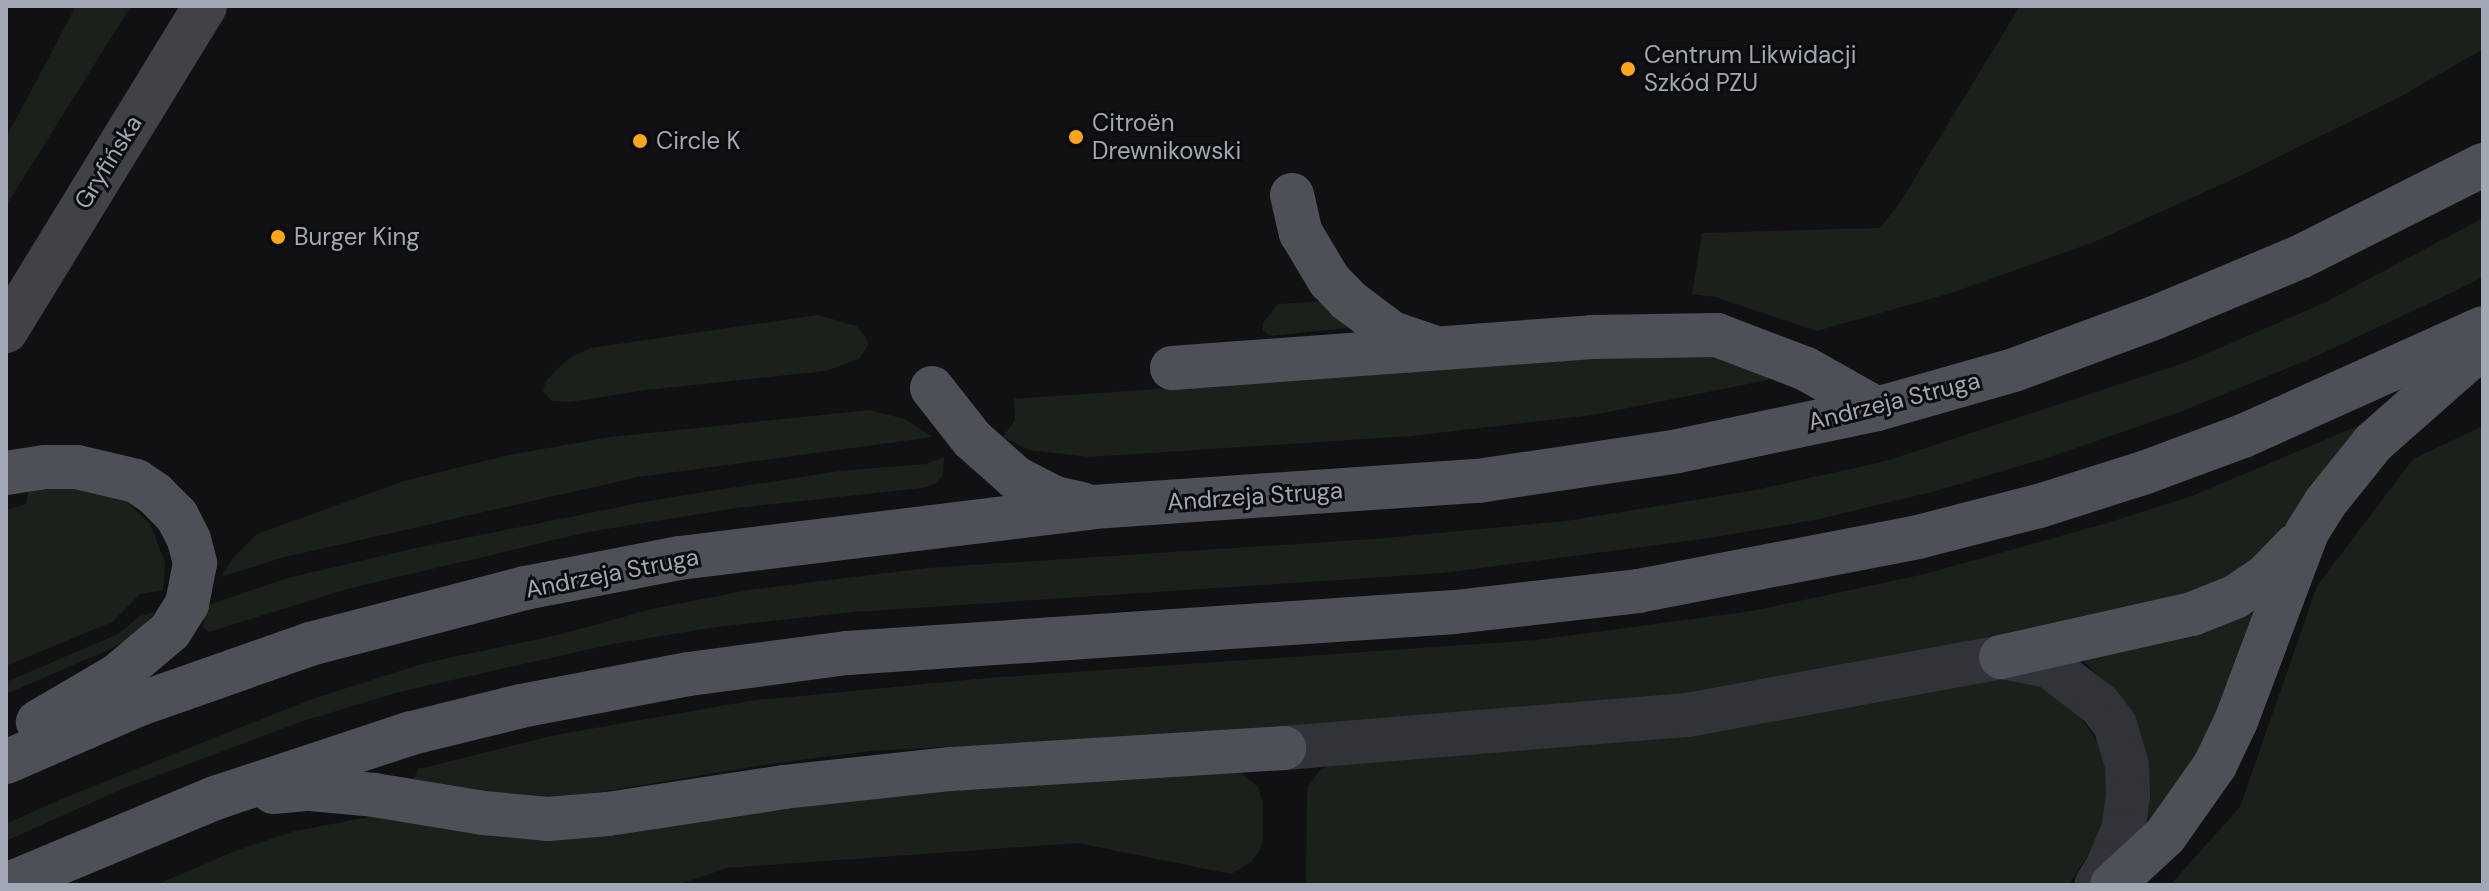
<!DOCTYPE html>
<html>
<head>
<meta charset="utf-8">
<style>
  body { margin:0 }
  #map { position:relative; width:2489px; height:891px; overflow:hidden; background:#111113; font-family:"DM Sans",sans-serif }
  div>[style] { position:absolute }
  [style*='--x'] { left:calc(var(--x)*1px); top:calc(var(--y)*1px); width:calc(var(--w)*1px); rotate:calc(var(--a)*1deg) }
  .green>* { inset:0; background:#19211a }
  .street>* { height:44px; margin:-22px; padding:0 22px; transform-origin:22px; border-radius:22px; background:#323338 }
  .secondary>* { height:44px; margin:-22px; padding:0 22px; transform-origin:22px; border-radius:22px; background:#404248 }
  .primary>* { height:44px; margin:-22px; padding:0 22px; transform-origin:22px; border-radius:22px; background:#4e5057 }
  .dots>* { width:22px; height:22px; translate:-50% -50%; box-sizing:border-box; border:4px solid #0c0c0e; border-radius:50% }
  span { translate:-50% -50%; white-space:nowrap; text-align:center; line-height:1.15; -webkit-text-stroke:6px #0c0c0e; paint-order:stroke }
  .poi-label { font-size:24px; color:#a1a8b4 }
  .left { translate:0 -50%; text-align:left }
  .street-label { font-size:24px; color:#a1a8b4 }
  .frame { position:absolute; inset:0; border:8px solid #a1a8b4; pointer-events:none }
</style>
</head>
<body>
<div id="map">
  <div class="green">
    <div style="clip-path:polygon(76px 6px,131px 6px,6px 206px,6px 138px)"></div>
    <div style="clip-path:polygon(2020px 6px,2483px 6px,2483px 49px,2407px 93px,2242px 175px,2094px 242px,1951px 293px,1817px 331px,1715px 297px,1692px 294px,1702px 233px,1880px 228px,1899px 204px)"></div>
    <div style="clip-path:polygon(2483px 218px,2483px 277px,2451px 293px,2310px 359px,2180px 412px,2050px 457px,1932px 492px,1819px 519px,1710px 538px,1443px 573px,854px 612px,716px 627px,613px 644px,399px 692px,303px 721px,122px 789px,6px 841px,6px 824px,59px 800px,312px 699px,425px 663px,558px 635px,656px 608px,749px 590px,927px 568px,1374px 539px,1566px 521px,1755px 490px,1886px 461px,2187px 362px,2322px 304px)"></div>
    <div style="clip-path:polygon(1326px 301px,1347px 328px,1270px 336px,1263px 330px,1263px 323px,1278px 304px)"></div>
    <div style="clip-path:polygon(818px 315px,856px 326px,866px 337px,868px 345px,859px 359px,826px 371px,646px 390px,570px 402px,552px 401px,543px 391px,546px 381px,556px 370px,571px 357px,591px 348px)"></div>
    <div style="clip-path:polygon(1677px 353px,1716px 357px,1769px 375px,1768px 380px,1593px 415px,1411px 436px,1089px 457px,1029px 450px,1003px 437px,1015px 420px,1014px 399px)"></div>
    <div style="clip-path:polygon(869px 410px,905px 419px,933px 437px,638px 477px,281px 558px,221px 577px,232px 559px,257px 534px,404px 481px,514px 454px,611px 437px)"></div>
    <div style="clip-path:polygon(2360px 425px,2364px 427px,2287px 536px,2215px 586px,2137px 607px,1854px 664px,1686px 694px,1223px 731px,871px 751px,776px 763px,556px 799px,513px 800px,413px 780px,418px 769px,550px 736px,749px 701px,988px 678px,1536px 640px,1752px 611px,1925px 574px,2107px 523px,2192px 496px)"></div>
    <div style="clip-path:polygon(2483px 426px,2483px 885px,2170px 885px,2240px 807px,2317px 586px,2413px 459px)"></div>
    <div style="clip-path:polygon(944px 457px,943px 476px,935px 484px,922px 488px,736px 508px,588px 532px,347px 589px,209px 632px,203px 627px,205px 609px,211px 604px,288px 578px,411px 549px,654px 500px,840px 471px,926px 464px)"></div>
    <div style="clip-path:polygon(55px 484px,125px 500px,150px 524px,165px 562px,163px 590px,140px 594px,112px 622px,6px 666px,6px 510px,26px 504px,29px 487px)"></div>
    <div style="clip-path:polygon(2251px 610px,2254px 612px,2217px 723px,2148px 837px,2111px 689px,2083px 660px)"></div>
    <div style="clip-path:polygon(155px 612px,136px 634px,115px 647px,6px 694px,6px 682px,118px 634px,140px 616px)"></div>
    <div style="clip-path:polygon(2002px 674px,2041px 685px,2079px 714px,2100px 747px,2111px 789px,2103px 831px,2069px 885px,1306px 885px,1307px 789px,1319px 771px,1331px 765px)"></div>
    <div style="clip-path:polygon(1238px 770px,1258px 787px,1263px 802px,1263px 836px,1261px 848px,1251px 862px,1231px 874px,1078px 843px,727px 868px,677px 885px,156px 885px,235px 851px,295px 831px,374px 816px,877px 796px)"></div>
  </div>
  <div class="street">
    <div style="--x:1284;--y:748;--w:405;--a:-4.7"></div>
    <div style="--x:1688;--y:715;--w:318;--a:-10.5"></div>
    <div style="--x:2001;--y:657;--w:49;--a:10.6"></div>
    <div style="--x:2049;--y:666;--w:64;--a:37.4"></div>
    <div style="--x:2100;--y:705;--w:25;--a:53"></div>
    <div style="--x:2115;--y:725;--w:42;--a:73.3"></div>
    <div style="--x:2127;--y:765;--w:31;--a:88"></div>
    <div style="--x:2128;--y:796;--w:34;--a:98"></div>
    <div style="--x:2123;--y:830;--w:39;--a:113"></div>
    <div style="--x:2108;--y:866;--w:22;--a:122"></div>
  </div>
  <div class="secondary">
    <div style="--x:6;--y:331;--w:381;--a:-58.5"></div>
  </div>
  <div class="primary">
    <div style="--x:1292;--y:195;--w:39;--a:77"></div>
    <div style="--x:1301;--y:233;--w:55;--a:59.2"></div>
    <div style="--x:1329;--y:280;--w:28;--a:46"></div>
    <div style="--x:1348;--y:300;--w:55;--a:36.9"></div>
    <div style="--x:1392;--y:333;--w:43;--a:18.9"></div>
    <div style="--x:1172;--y:368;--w:421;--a:-4.2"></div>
    <div style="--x:1592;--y:337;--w:125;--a:-0.9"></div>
    <div style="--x:1717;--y:335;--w:95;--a:20.9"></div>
    <div style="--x:1806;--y:369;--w:81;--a:29.4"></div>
    <div style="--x:932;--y:388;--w:65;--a:51.9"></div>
    <div style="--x:972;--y:439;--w:59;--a:41.6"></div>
    <div style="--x:1016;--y:478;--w:44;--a:27.1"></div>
    <div style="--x:1055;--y:498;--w:28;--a:13"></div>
    <div style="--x:6;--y:473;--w:39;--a:-9"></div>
    <div style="--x:45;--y:467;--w:32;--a:0"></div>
    <div style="--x:77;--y:467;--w:61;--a:13.3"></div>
    <div style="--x:136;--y:481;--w:23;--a:34"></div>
    <div style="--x:155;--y:494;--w:31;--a:45"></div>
    <div style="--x:177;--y:516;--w:27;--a:63"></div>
    <div style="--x:189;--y:540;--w:24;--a:75"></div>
    <div style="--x:195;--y:563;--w:42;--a:101"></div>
    <div style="--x:187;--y:604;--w:32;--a:122"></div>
    <div style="--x:170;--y:631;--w:68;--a:139.8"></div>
    <div style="--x:118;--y:675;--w:93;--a:149.6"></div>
    <div style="--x:2001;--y:657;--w:196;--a:-12.7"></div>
    <div style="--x:2192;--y:614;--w:46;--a:-21.6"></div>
    <div style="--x:2235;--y:597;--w:37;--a:-34"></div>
    <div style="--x:2266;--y:576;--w:42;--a:-46"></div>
    <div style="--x:6;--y:762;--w:143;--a:-23.5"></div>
    <div style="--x:137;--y:705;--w:183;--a:-19.4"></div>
    <div style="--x:310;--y:644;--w:222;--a:-14.6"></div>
    <div style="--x:525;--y:588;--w:158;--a:-11"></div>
    <div style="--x:680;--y:558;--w:416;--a:-7"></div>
    <div style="--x:1093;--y:507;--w:386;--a:-3.9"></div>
    <div style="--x:1478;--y:481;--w:202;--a:-8.5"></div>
    <div style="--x:1678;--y:451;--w:203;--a:-11.9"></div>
    <div style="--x:1877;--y:409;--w:142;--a:-15.9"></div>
    <div style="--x:2014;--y:370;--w:149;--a:-20.4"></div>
    <div style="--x:2154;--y:318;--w:158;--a:-22.7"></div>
    <div style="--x:2300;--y:257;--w:205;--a:-26.7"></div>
    <div style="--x:273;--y:792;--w:38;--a:-5"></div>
    <div style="--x:311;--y:789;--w:63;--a:5.4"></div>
    <div style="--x:374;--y:795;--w:111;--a:9.3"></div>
    <div style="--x:484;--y:813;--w:64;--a:5.4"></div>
    <div style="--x:548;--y:819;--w:60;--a:-4.8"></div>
    <div style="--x:608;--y:814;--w:178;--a:-8.7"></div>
    <div style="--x:784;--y:787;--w:168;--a:-6.2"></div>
    <div style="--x:951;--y:769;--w:334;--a:-3.6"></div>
    <div style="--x:6;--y:885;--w:226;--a:-22.6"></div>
    <div style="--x:215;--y:798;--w:207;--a:-18.3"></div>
    <div style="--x:412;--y:733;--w:112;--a:-13.9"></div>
    <div style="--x:521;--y:706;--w:171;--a:-10.8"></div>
    <div style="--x:689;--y:674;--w:159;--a:-7.6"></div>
    <div style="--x:847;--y:653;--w:609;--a:-3.86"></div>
    <div style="--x:1455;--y:612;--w:184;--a:-6.5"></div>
    <div style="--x:1638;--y:591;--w:285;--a:-10.9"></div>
    <div style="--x:1918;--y:537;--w:125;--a:-14.4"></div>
    <div style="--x:2039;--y:506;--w:112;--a:-17.6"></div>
    <div style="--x:2146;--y:472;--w:103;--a:-20.4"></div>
    <div style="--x:2243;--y:436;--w:263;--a:-24.2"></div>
    <div style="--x:2112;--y:885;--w:72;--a:-42.8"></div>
    <div style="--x:2165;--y:836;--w:87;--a:-54.8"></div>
    <div style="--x:2215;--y:765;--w:49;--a:-64.5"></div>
    <div style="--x:2236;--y:721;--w:202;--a:-69.4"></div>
    <div style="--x:2307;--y:532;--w:34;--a:-58"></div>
    <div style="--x:2325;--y:503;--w:77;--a:-51.3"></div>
    <div style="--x:2373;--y:443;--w:147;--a:-41.4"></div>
  </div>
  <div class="dots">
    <div style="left:1628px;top:69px;background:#fea51e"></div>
    <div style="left:1076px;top:137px;background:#fea51e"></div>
    <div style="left:640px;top:141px;background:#fea51e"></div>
    <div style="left:278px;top:237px;background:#fea51e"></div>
  </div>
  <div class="poi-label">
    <span class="left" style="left:1644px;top:69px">Centrum Likwidacji<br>Szkód PZU</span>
    <span class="left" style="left:1092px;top:137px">Citroën<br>Drewnikowski</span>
    <span class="left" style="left:656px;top:141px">Circle K</span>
    <span class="left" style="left:294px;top:237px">Burger King</span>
  </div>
  <div class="street-label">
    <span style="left:108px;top:162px;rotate:-58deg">Gryfińska</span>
    <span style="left:1894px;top:401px;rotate:-14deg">Andrzeja Struga</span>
    <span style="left:1255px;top:496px;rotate:-4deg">Andrzeja Struga</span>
    <span style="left:612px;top:573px;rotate:-11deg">Andrzeja Struga</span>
  </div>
  <div class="frame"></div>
</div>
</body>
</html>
